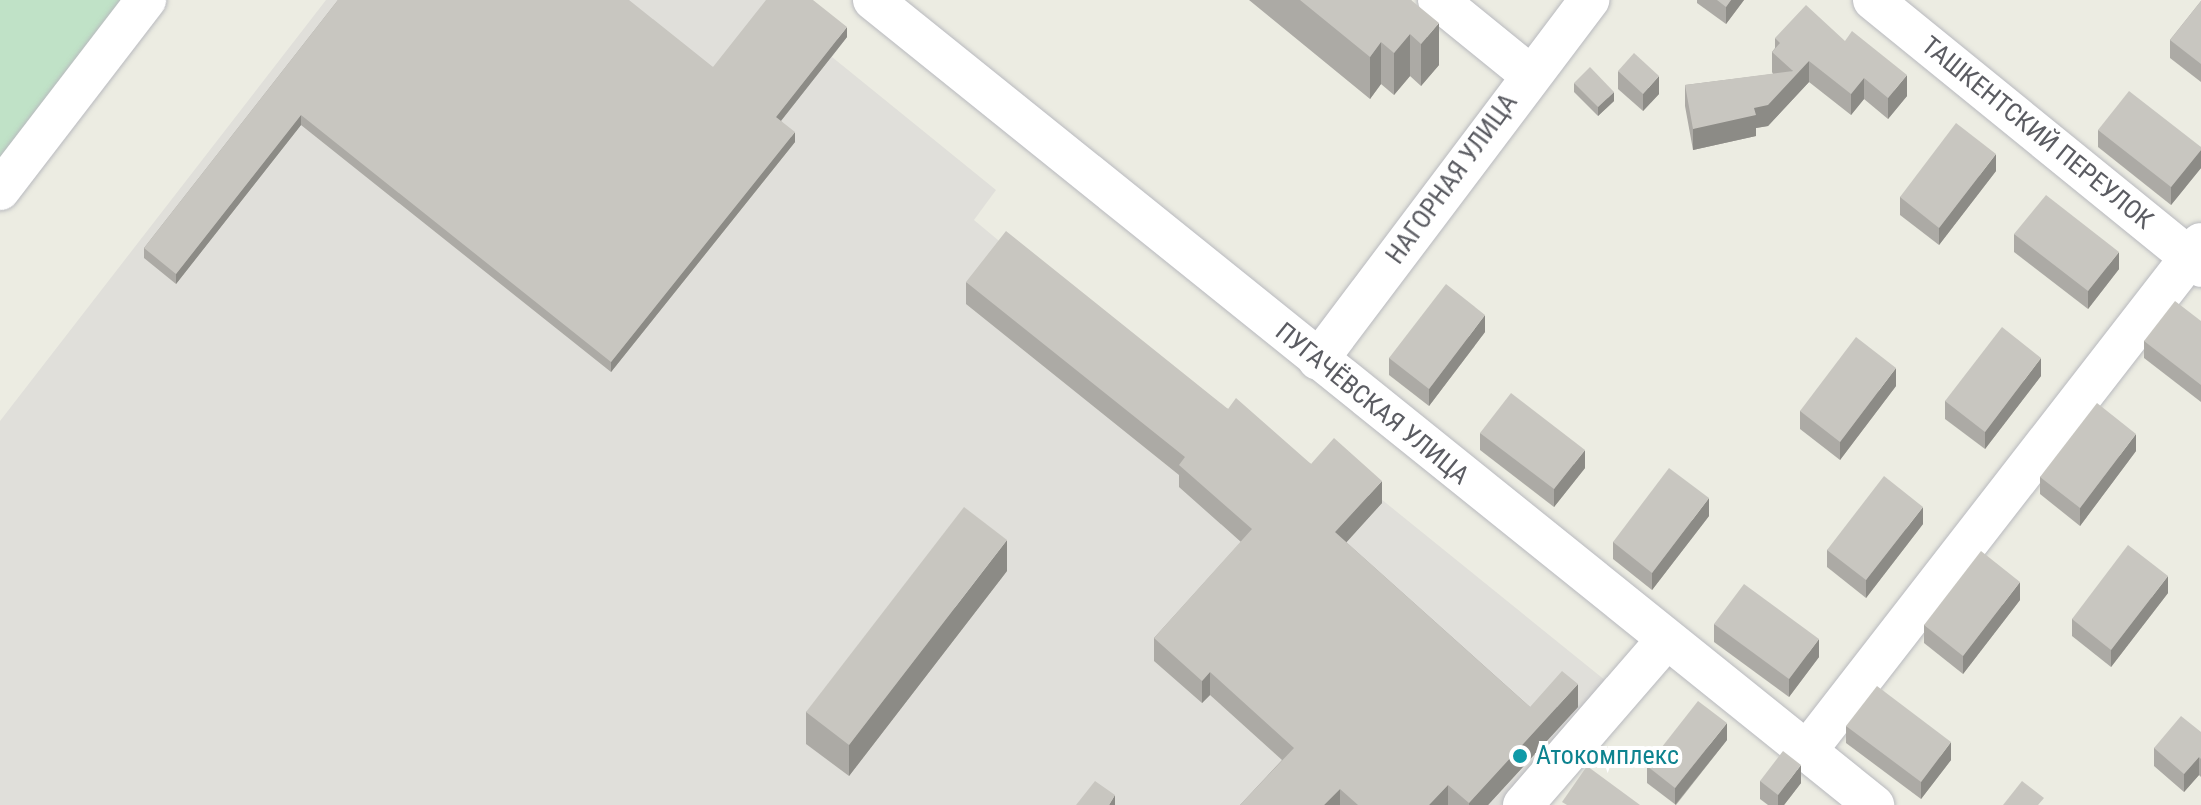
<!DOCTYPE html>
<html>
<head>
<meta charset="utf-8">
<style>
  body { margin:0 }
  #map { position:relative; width:2201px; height:805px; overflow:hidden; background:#ecece2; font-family:"Roboto Condensed",sans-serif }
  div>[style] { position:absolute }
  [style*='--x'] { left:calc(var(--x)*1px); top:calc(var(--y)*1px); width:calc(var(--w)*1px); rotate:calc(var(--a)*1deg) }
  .industrial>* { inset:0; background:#e0dfda }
  .green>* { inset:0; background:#c0e2c7 }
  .roads { filter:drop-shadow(0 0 2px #b8b9be) drop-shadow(0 0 2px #b8b9be) }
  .minor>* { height:40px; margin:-20px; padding:0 20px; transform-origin:20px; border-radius:20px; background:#fff }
  .wall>* { inset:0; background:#acaaa5 }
  .shaded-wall>* { inset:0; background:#8c8b86 }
  .building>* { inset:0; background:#c8c6c0 }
  .dots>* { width:22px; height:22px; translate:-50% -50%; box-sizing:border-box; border:4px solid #fff; border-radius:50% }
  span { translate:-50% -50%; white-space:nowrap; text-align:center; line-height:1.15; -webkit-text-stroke:8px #fff; paint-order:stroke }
  .street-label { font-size:26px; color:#5b5c62 }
  .culture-label { font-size:26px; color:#0d838f }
  .left { translate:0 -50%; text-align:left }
</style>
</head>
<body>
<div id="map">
  <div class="industrial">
    <div style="clip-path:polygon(326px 0,800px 0,847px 37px,832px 57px,996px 190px,974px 220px,1227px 431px,1311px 486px,1334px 461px,1611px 685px,1501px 805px,0 805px,0 421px)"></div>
  </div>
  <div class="green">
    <div style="clip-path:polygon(0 0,152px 0,0 209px)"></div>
  </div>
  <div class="roads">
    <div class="minor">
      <div style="--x:873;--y:0;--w:1285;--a:38.81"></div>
      <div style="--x:1438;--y:0;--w:117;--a:39.1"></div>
      <div style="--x:1873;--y:0;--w:423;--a:39.1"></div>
      <div style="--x:0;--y:190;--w:240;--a:-52.5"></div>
      <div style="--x:1318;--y:360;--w:451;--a:-53"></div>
      <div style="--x:1806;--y:752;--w:644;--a:-52.19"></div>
      <div style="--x:1523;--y:805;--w:217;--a:-49.1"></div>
    </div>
  </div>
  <div class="wall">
    <div style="clip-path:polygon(338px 0,713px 67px,847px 37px,781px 121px,795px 142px,611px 372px,301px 125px,176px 284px,144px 258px,144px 248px)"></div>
    <div style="clip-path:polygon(1249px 0,1411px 0,1439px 65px,1421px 86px,1410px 76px,1394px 95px,1381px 84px,1370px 99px)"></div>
    <div style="clip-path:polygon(1697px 0,1744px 0,1726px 24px,1697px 3px)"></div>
    <div style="clip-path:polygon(2201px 1px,2201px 82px,2170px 58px,2170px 40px)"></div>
    <div style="clip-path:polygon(1775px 38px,1907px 96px,1888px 119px,1864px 99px,1851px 115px,1809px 82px,1768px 126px,1756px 128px,1756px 136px,1693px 150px,1685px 106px,1685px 85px,1773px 74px,1772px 72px,1772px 52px,1775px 48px)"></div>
    <div style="clip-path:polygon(1618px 71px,1659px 94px,1643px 111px,1618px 89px)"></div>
    <div style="clip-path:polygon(1574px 83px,1614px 101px,1598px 116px,1574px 92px)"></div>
    <div style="clip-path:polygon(2098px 130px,2201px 147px,2201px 168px,2171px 205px,2098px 147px)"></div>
    <div style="clip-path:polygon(1996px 171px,1939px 245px,1900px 215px,1900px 197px)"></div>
    <div style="clip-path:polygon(2014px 234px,2119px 269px,2088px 309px,2014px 252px)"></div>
    <div style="clip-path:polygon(966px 282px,1228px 409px,1311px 464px,1382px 503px,1346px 542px,1530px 707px,1578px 707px,1488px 805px,1240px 805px,1282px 760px,1210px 695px,1202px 703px,1154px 661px,1154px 638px,1241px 542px,1179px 487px,1179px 475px,966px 304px)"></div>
    <div style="clip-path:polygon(2201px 321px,2201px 402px,2144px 358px,2144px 341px)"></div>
    <div style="clip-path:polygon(1485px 332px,1429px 406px,1389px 375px,1389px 358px)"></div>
    <div style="clip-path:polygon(2041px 376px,1985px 449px,1945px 419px,1945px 401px)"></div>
    <div style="clip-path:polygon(1896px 386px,1840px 460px,1800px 429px,1800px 411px)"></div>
    <div style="clip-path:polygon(1480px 433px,1585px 468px,1554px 507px,1480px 450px)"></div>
    <div style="clip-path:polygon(2136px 451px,2080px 526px,2040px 494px,2040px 477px)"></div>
    <div style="clip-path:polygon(1709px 516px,1652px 590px,1613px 559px,1613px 542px)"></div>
    <div style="clip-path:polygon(1923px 524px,1866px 598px,1827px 567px,1827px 550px)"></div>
    <div style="clip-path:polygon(1007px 571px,849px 776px,806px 744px,806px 712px)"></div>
    <div style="clip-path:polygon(2168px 593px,2111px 667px,2072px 636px,2072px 619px)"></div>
    <div style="clip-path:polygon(2020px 600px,1963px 674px,1924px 643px,1924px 625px)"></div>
    <div style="clip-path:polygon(1714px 624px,1819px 657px,1789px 697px,1714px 642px)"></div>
    <div style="clip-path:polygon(1846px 726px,1951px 760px,1921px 799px,1846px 743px)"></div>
    <div style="clip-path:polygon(2201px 732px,2201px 777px,2199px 775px,2184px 792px,2154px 766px,2154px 748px)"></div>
    <div style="clip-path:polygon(1727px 740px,1676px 805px,1647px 783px,1647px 766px)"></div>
    <div style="clip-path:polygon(1760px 781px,1801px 783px,1784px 805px,1768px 805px,1760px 799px)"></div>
  </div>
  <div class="shaded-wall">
    <div style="clip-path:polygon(1731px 0,1744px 0,1726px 24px,1726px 7px)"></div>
    <div style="clip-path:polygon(1439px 23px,1439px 65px,1421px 86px,1421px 44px)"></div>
    <div style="clip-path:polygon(847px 27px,847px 37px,776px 127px,776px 117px)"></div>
    <div style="clip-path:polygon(1410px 34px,1410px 76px,1394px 95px,1394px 53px)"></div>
    <div style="clip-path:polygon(1381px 42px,1381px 84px,1370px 99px,1370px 57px)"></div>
    <div style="clip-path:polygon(1809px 61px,1809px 82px,1768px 126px,1756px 128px,1756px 136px,1693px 150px,1693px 129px)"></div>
    <div style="clip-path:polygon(1907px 75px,1907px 96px,1888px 119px,1888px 98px)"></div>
    <div style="clip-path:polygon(1659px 76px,1659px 94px,1643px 111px,1643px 94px)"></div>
    <div style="clip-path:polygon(1864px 78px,1864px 99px,1851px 115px,1851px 94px)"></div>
    <div style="clip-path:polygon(1614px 92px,1614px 101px,1598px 116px,1598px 107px)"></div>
    <div style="clip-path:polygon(301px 115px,301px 125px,176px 284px,176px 274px)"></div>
    <div style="clip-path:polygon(795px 132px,795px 142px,611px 372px,611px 362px)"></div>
    <div style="clip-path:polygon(2201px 150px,2201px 168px,2171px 205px,2171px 187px)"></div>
    <div style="clip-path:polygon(1996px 154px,1996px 171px,1939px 245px,1939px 228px)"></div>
    <div style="clip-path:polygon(2119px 252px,2119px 269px,2088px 309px,2088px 291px)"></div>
    <div style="clip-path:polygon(1485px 315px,1485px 332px,1429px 406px,1429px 389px)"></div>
    <div style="clip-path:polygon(2041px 358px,2041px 376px,1985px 449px,1985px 432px)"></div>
    <div style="clip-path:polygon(1896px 368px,1896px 386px,1840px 460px,1840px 442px)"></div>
    <div style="clip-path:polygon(2136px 434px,2136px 451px,2080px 526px,2080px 508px)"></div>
    <div style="clip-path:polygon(1585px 450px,1585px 468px,1554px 507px,1554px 489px)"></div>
    <div style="clip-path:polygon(1382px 481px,1382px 503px,1335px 555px,1335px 532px)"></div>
    <div style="clip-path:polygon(1709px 498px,1709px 516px,1652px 590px,1652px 573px)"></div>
    <div style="clip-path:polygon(1923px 507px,1923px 524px,1866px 598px,1866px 580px)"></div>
    <div style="clip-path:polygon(1007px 540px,1007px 571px,849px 776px,849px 745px)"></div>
    <div style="clip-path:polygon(2168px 576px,2168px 593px,2111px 667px,2111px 650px)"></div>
    <div style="clip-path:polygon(2020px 582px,2020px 600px,1963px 674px,1963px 656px)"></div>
    <div style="clip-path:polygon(1819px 639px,1819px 657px,1789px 697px,1789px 679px)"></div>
    <div style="clip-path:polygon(1210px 672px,1210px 695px,1202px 703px,1202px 681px)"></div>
    <div style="clip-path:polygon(1578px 684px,1578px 707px,1488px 805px,1469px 805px,1469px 803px)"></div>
    <div style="clip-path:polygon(1727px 723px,1727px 740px,1675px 805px,1675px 788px)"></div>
    <div style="clip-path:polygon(1951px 742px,1951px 760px,1921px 799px,1921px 782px)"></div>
    <div style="clip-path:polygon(2199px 757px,2199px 775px,2184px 792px,2184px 774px)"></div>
    <div style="clip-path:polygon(1801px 765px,1801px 783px,1784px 805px,1778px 805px,1778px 795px)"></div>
    <div style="clip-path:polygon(1448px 785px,1448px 805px,1429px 805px)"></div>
    <div style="clip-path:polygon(1340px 789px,1340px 805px,1324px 805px)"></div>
    <div style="clip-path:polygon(1115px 795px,1115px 805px,1109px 805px)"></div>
  </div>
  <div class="building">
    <div style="clip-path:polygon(338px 0,629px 0,713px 67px,766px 0,813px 0,847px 27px,776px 117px,795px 132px,611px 362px,301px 115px,176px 274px,144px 248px)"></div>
    <div style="clip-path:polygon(1300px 0,1411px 0,1439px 23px,1421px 44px,1410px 34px,1394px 53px,1381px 42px,1370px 57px)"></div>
    <div style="clip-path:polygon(1717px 0,1731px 0,1726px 7px)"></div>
    <div style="clip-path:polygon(2201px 1px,2201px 64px,2170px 40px)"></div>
    <div style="clip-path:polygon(1806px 5px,1845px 41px,1852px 31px,1907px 75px,1888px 98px,1864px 78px,1851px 94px,1809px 61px,1768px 105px,1754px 108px,1756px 115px,1693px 129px,1685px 85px,1793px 71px,1772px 52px,1780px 43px,1775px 38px)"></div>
    <div style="clip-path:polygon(1634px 53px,1659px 76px,1643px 94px,1618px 71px)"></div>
    <div style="clip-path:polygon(1590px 67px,1614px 92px,1598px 107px,1574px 83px)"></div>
    <div style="clip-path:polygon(2129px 91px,2201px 147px,2201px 150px,2171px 187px,2098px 130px)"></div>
    <div style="clip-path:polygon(1956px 123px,1996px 154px,1939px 228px,1900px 197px)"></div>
    <div style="clip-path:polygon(2046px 195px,2119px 252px,2088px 291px,2014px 234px)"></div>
    <div style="clip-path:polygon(1006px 231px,1228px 409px,1236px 398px,1311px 464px,1334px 438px,1382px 481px,1335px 532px,1530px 707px,1562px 671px,1578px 684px,1469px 803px,1448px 785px,1429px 805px,1358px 805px,1340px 789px,1324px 805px,1240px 805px,1294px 748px,1210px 672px,1202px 681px,1154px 638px,1252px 529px,1179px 465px,1185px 457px,966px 282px)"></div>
    <div style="clip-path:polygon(1446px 284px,1485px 315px,1429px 389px,1389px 358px)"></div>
    <div style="clip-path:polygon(2175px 301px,2201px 321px,2201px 385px,2144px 341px)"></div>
    <div style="clip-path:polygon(2002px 327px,2041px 358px,1985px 432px,1945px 401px)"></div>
    <div style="clip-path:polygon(1856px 337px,1896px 368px,1840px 442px,1800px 411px)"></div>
    <div style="clip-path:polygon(1511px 393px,1585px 450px,1554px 489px,1480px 433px)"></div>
    <div style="clip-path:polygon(2097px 403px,2136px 434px,2080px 508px,2040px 477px)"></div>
    <div style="clip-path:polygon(1669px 468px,1709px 498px,1652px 573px,1613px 542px)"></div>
    <div style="clip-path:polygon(1884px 476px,1923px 507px,1866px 580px,1827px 550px)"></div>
    <div style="clip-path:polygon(964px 507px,1007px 540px,849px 745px,806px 712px)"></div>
    <div style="clip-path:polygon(2128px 545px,2168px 576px,2111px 650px,2072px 619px)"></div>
    <div style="clip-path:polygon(1981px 551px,2020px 582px,1963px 656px,1924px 625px)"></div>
    <div style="clip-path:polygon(1744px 584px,1819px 639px,1789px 679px,1714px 624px)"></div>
    <div style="clip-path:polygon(1877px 686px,1951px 742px,1921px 782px,1846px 726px)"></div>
    <div style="clip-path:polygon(1698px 701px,1727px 723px,1675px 788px,1647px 766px)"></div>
    <div style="clip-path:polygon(2181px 716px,2201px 732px,2201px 759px,2199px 757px,2184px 774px,2154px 748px)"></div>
    <div style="clip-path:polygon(1783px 751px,1801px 765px,1778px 795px,1760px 781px)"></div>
    <div style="clip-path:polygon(1587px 766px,1640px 805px,1567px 805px,1562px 802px)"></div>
    <div style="clip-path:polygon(1095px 781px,1115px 795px,1109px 805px,1076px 805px)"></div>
    <div style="clip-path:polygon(2022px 781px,2044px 798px,2038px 805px,2003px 805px)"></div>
  </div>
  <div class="dots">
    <div style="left:1520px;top:756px;background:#0f9aa8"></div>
  </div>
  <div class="street-label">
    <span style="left:2037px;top:133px;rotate:39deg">ТАШКЕНТСКИЙ ПЕРЕУЛОК</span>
    <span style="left:1452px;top:179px;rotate:-54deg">НАГОРНАЯ УЛИЦА</span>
    <span style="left:1372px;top:404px;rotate:39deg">ПУГАЧЁВСКАЯ УЛИЦА</span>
  </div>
  <div class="culture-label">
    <span class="left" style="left:1536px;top:756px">Атокомплекс</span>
  </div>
</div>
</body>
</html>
